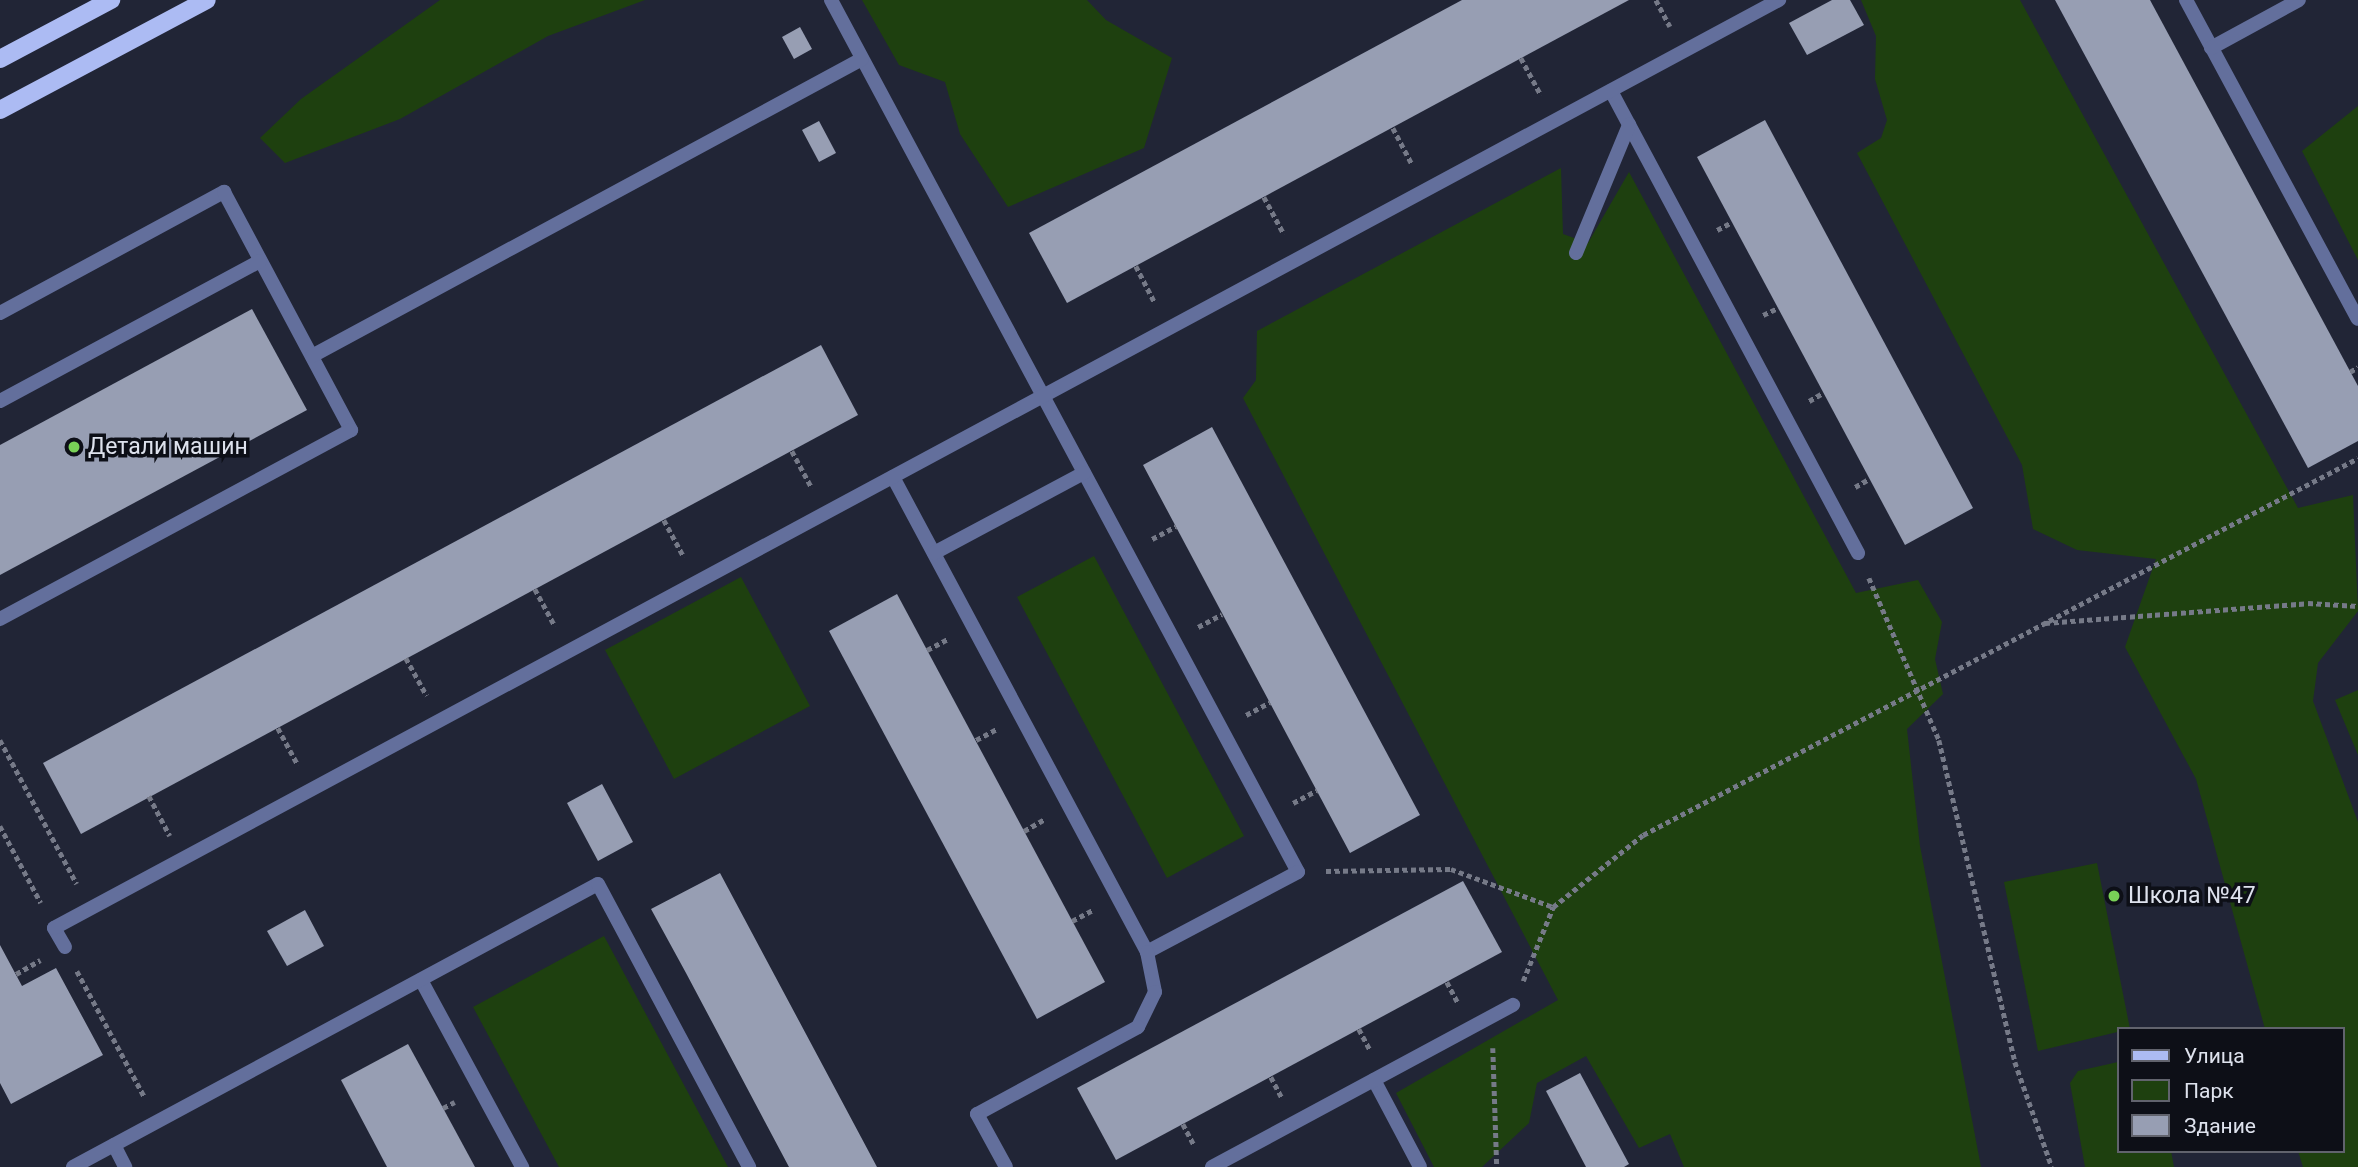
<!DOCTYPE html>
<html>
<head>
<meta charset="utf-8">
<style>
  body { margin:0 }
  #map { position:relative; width:2358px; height:1167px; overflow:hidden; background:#212536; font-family:Roboto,sans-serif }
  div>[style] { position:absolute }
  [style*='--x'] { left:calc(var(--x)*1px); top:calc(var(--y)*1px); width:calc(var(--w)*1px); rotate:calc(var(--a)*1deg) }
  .green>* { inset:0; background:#1e400f }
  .building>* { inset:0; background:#979eb3 }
  .path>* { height:4.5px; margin-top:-2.25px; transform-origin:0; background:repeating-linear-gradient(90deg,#767a88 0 5px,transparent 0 8.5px) }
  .service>* { height:14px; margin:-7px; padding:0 7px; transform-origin:7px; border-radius:7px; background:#636f9c }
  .primary>* { height:18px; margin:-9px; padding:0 9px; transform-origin:9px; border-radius:9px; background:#acbbf3 }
  .dots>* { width:19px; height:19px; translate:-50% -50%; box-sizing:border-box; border:4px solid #0d0f17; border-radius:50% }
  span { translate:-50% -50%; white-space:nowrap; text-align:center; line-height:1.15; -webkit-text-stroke:7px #0d0f17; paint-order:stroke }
  .poi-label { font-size:23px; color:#dee2ed }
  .left { translate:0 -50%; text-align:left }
  .legend { position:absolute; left:2117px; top:1027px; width:228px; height:126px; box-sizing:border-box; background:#0d0f17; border:2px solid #61636d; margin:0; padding:9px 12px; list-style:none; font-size:21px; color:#dee2ed }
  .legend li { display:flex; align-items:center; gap:14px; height:35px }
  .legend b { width:35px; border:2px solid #61636d }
</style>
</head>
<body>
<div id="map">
  <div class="green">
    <div style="clip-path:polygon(440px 0,645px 0,548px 36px,400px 119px,285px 163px,260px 138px,301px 99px)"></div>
    <div style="clip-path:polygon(862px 0,1087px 0,1106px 20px,1172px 58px,1144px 148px,1008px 207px,960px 134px,945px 82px,899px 65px)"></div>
    <div style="clip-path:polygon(1861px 0,2020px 0,2298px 508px,2353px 495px,2358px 611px,2318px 663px,2313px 701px,2358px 822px,2358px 1167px,2303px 1167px,2298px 1151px,2342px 1151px,2342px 1029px,2265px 1029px,2196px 779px,2125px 647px,2156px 559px,2077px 550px,2033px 529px,2022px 465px,1857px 153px,1881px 138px,1887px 120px,1875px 79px,1876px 36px)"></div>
    <div style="clip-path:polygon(2358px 106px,2358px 260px,2302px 151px)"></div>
    <div style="clip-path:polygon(1561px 168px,1563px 234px,1588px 243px,1629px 172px,1856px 593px,1918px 580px,1942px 622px,1935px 659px,1943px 694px,1907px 729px,1920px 846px,1981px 1167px,1684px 1167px,1670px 1134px,1639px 1148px,1586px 1056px,1537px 1083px,1529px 1123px,1482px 1167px,1434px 1167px,1396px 1093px,1558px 1000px,1243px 398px,1256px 380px,1257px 331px)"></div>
    <div style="clip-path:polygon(1094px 556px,1244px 836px,1167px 878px,1017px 597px)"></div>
    <div style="clip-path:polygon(741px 577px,810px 706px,674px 779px,605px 650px)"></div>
    <div style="clip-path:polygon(2358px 690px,2358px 755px,2335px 700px)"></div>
    <div style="clip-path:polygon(2097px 863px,2130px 1029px,2038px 1051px,2004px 882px)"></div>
    <div style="clip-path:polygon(604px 936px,728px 1167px,559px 1167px,473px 1007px)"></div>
    <div style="clip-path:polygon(2118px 1062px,2118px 1151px,2171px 1151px,2174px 1167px,2085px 1167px,2070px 1083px,2078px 1071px)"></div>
  </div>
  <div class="building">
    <div style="clip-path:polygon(1462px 0,1629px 0,1067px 303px,1029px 233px)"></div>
    <div style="clip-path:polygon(1832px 0,1850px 0,1864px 25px,1807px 55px,1789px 23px)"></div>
    <div style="clip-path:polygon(2055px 0,2150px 0,2358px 386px,2358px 441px,2308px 468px)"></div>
    <div style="clip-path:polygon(800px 27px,812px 49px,794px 59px,782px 37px)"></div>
    <div style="clip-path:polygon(1765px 120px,1973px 508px,1905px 545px,1697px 157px)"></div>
    <div style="clip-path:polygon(819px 121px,836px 153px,819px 162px,802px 130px)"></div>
    <div style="clip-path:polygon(252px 309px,307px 410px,0 575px,0 445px)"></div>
    <div style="clip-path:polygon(821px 345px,858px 415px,81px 834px,43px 763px)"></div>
    <div style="clip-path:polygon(1212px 427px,1420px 815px,1350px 853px,1143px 465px)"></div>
    <div style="clip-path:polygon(897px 594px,1105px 982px,1037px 1019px,829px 631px)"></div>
    <div style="clip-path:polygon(602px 784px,633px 842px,598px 861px,567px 803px)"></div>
    <div style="clip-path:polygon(720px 873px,877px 1167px,789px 1167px,686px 973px,651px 909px)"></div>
    <div style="clip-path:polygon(1463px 881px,1502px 952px,1116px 1160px,1077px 1088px)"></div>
    <div style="clip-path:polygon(305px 910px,324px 946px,287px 966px,267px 931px)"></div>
    <div style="clip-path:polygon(0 945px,22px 986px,56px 968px,103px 1055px,11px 1104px,0 1083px)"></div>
    <div style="clip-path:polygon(408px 1044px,443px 1108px,475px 1167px,387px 1167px,341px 1080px)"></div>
    <div style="clip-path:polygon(1580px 1073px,1629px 1164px,1624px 1167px,1586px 1167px,1546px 1091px)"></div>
  </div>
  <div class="path">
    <div style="--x:1656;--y:0;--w:30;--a:62"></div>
    <div style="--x:1521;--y:58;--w:42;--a:61.6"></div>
    <div style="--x:1393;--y:128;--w:41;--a:62.2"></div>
    <div style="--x:1264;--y:197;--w:42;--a:61.6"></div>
    <div style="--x:1717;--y:230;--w:17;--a:-28"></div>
    <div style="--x:1136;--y:266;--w:42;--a:62.8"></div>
    <div style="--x:1763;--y:315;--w:17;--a:-25"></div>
    <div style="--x:2350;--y:372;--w:9;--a:-32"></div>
    <div style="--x:1809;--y:401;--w:16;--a:-30"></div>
    <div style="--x:792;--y:451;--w:42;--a:61.6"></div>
    <div style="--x:1855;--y:487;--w:16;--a:-30"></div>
    <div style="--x:664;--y:520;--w:42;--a:61.6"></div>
    <div style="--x:1152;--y:539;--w:27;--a:-28"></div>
    <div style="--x:1869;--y:578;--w:176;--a:66.6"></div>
    <div style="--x:1939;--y:740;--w:331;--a:76.7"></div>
    <div style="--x:2015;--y:1062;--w:111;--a:70.6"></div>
    <div style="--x:535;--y:589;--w:42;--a:61.6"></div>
    <div style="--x:2045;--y:623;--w:264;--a:-4.3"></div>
    <div style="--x:2308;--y:603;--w:50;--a:3.4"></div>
    <div style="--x:1198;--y:627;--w:27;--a:-28"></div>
    <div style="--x:927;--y:650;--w:24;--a:-28"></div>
    <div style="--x:406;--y:658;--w:43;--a:61.1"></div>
    <div style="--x:1246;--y:715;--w:27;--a:-28"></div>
    <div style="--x:278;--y:728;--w:42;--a:61.6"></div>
    <div style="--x:0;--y:740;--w:163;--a:61.9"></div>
    <div style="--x:976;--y:740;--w:24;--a:-28"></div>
    <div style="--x:149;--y:796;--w:45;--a:62.3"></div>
    <div style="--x:1293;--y:803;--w:27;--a:-28"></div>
    <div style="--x:0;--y:826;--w:87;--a:62"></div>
    <div style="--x:1024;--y:831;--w:24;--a:-30"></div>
    <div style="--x:1326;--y:871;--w:125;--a:-0.9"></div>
    <div style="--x:1451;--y:869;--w:109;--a:20.4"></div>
    <div style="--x:1072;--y:921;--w:24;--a:-28"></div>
    <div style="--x:77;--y:971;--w:142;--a:61.8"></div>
    <div style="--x:16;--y:974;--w:28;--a:-30"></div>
    <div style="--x:1523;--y:981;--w:80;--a:-67.9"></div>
    <div style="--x:1553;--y:907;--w:115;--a:-38.7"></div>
    <div style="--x:1643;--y:835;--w:808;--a:-27.8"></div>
    <div style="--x:1447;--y:982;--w:24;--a:62"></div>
    <div style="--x:1359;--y:1029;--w:24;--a:62"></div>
    <div style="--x:1493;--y:1048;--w:119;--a:88.1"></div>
    <div style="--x:1271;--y:1077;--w:24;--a:62"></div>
    <div style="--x:443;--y:1108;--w:13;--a:-27"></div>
    <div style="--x:1183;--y:1124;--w:24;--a:62"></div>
  </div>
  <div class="service">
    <div style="--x:831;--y:0;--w:989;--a:61.83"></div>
    <div style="--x:1298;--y:872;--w:171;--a:152.1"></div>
    <div style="--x:2186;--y:0;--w:362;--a:61.7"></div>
    <div style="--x:2211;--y:48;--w:100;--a:-28.6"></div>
    <div style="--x:1611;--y:91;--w:524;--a:61.87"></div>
    <div style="--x:1576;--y:253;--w:139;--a:-67.5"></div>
    <div style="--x:0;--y:313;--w:255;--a:-28.4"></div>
    <div style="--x:224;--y:192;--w:270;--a:61.9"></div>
    <div style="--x:351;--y:430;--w:399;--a:151.7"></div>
    <div style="--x:312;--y:356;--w:625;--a:-28.37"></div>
    <div style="--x:0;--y:401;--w:295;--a:-28.3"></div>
    <div style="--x:893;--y:477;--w:539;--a:61.86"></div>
    <div style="--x:1147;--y:952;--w:41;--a:78.7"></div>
    <div style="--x:1155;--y:992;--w:39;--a:116"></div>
    <div style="--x:1138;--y:1027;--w:183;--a:151.6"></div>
    <div style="--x:977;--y:1114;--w:60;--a:61.3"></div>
    <div style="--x:934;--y:553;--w:170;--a:-28.1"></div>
    <div style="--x:65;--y:947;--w:22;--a:-120"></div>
    <div style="--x:54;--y:928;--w:1959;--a:-28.28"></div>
    <div style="--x:421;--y:980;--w:213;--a:61.6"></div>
    <div style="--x:1374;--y:1080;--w:98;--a:62.1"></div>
    <div style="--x:114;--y:1145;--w:25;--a:63"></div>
    <div style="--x:73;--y:1167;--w:596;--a:-28.33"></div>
    <div style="--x:598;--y:884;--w:321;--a:61.9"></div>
    <div style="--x:1212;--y:1167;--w:342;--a:-28.3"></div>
  </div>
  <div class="primary">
    <div style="--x:0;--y:59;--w:126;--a:-28"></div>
    <div style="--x:0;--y:110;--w:234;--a:-28"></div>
  </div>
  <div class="dots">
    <div style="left:74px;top:447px;background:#79d157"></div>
    <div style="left:2114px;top:896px;background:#79d157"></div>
  </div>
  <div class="poi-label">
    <span class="left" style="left:88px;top:447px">Детали машин</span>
    <span class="left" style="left:2128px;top:896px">Школа №47</span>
  </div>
  <ul class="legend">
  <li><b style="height:9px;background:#acbbf3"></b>Улица</li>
  <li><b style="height:19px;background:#1e400f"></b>Парк</li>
  <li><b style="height:19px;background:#979eb3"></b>Здание</li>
  </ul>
</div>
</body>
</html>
